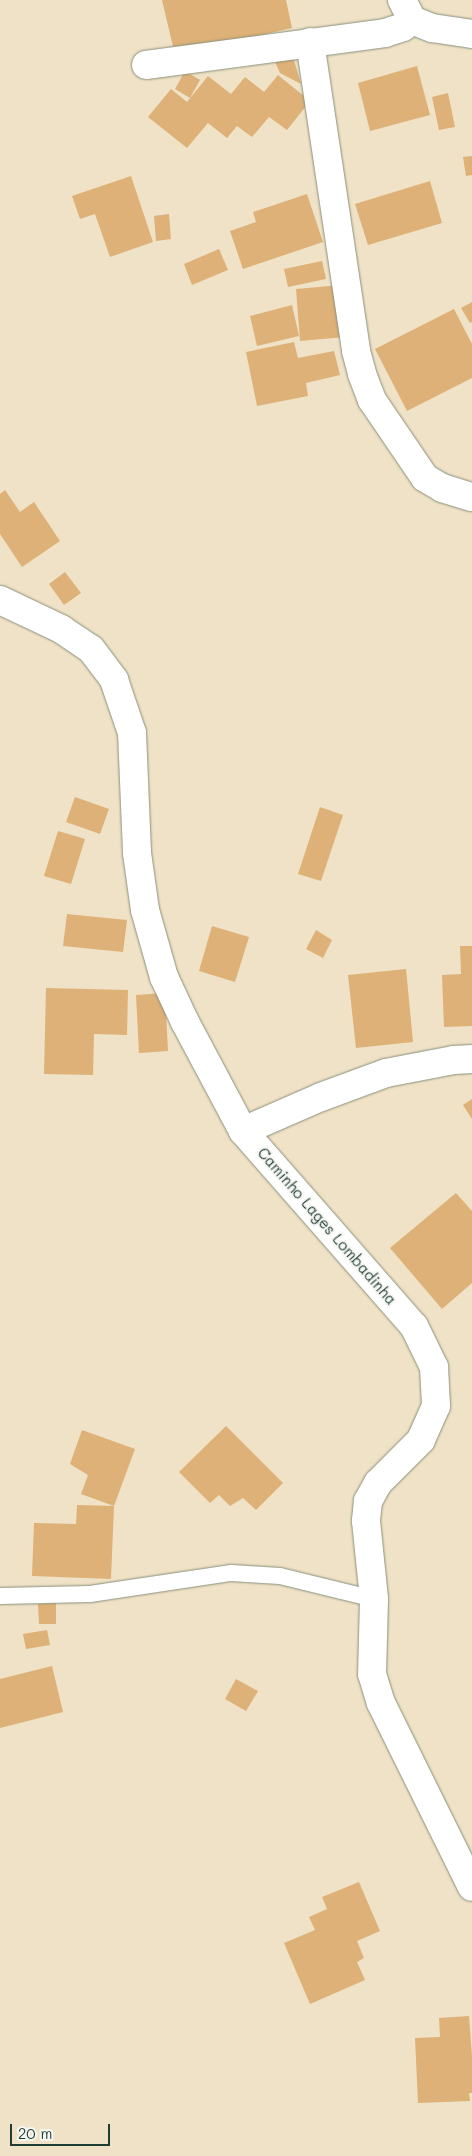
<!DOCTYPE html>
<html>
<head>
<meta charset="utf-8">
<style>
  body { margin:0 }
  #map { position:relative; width:472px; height:2156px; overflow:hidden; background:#f0e2c6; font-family:Mali,sans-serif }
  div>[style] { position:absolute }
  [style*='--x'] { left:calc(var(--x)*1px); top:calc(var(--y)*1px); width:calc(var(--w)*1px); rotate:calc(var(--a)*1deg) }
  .building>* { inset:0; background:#ddb177 }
  .roads { filter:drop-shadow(0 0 1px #88907d) drop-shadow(0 0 1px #88907d) }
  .lane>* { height:16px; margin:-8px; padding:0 8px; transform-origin:8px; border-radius:8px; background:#fff }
  .street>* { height:28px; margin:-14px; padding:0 14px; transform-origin:14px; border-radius:14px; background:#fff }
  span { translate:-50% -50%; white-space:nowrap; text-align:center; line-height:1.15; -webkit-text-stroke:4px #f6f6f2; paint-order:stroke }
  .street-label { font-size:15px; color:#1f3d34 }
  .scale { position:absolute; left:10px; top:2124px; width:100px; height:22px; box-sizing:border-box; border:2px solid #1f3d34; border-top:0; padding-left:6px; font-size:15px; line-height:18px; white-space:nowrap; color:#1f3d34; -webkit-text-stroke:4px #f6f6f2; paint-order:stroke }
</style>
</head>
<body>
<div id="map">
  <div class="building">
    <div style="clip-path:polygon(162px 0,286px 0,292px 28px,175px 55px)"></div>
    <div style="clip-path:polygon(293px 57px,301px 84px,280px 73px,275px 62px)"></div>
    <div style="clip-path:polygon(417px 66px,430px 115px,370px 131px,358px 83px)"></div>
    <div style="clip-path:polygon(185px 71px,200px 80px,190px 98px,175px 89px)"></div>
    <div style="clip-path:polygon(278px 75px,310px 101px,287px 130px,269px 117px,252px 137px,237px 126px,227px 138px,208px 123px,187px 148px,148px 117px,171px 89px,187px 102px,208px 76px,231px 94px,245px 77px,264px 92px)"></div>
    <div style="clip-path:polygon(448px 93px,455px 127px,439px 130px,432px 97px)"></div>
    <div style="clip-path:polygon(472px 156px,472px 175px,466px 176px,463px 157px)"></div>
    <div style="clip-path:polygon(131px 176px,153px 242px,110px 257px,95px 214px,80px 219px,72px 196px)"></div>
    <div style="clip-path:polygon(430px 181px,442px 223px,368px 245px,355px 204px)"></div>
    <div style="clip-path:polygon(307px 194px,323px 242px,243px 269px,230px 231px,256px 222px,253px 212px)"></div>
    <div style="clip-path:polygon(169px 214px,171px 239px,156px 241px,154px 216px)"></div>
    <div style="clip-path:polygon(219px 249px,228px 270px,192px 285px,184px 264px)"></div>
    <div style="clip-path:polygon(322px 261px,326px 279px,288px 287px,284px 269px)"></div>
    <div style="clip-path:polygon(341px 285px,345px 337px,300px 341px,296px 289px)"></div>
    <div style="clip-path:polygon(472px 302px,472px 322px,470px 323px,461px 308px)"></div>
    <div style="clip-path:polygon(292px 305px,299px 336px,257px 346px,250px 316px)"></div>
    <div style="clip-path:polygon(454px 309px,472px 344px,472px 378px,407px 411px,375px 349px)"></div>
    <div style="clip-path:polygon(294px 342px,298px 358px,334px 351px,340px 375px,306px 383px,308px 396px,257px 406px,246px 352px)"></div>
    <div style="clip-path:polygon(5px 490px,20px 512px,34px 502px,60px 541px,22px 567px,0 534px,0 494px)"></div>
    <div style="clip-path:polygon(65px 572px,81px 593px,64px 605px,49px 584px)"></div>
    <div style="clip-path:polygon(75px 797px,109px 809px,100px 834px,66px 822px)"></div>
    <div style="clip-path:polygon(320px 807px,343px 815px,321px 881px,298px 874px)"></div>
    <div style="clip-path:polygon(58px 831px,85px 839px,71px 884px,44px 876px)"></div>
    <div style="clip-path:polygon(67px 914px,127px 920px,123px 952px,63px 946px)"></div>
    <div style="clip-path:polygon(212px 926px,249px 937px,235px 982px,199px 971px)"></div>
    <div style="clip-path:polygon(316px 930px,332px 940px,323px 958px,306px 949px)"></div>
    <div style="clip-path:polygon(460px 946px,472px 946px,472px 1026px,444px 1027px,442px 975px,461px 974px)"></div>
    <div style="clip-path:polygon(406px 969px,413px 1042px,356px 1048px,348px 975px)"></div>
    <div style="clip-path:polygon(46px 988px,128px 990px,127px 1035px,94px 1034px,93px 1075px,44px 1074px)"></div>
    <div style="clip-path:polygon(165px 993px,168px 1051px,139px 1053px,136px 995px)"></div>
    <div style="clip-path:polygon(472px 1099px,472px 1119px,463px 1105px)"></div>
    <div style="clip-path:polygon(456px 1193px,472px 1211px,472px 1283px,442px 1309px,390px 1248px)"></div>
    <div style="clip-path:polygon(226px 1426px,283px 1483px,256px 1510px,243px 1498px,230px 1506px,219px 1495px,210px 1503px,179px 1472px)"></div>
    <div style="clip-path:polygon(82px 1430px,135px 1449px,114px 1506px,81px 1494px,88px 1475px,70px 1464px)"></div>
    <div style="clip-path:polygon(77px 1505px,114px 1506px,111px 1579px,32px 1576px,34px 1523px,76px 1524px)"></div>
    <div style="clip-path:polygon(56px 1603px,56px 1624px,39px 1624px,38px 1604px)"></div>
    <div style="clip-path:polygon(47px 1630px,50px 1645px,26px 1649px,23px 1634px)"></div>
    <div style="clip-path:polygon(52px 1666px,63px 1712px,0 1728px,0 1679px)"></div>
    <div style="clip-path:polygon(236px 1679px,258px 1691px,246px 1711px,225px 1699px)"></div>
    <div style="clip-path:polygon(359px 1882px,380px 1931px,357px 1941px,364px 1958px,357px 1962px,365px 1980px,310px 2004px,284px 1943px,315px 1930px,309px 1917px,327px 1909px,322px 1897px)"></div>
    <div style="clip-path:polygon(469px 2016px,472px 2056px,472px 2093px,469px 2093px,470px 2101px,418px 2103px,415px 2038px,440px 2037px,439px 2018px)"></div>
  </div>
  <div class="roads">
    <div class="lane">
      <div style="--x:0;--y:1596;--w:90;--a:-1.3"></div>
      <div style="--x:90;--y:1594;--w:143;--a:-8.5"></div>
      <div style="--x:231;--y:1573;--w:49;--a:3.5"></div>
      <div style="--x:280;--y:1576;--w:97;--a:13.7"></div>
    </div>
    <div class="street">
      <div style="--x:402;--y:0;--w:22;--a:63"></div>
      <div style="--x:412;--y:20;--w:22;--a:22"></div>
      <div style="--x:432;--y:28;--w:40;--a:8.5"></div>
      <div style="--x:310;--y:42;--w:312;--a:81.5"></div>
      <div style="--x:356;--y:351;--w:24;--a:75"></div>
      <div style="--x:362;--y:374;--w:28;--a:69"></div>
      <div style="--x:372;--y:400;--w:94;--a:55.8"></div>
      <div style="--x:425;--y:478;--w:20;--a:30"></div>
      <div style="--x:442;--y:488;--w:31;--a:17"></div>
      <div style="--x:146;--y:65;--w:241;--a:-7.6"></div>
      <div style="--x:385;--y:33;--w:19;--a:-18"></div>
      <div style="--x:403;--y:27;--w:11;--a:-38"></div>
      <div style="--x:0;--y:600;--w:68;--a:25.4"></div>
      <div style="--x:61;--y:629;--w:36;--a:34"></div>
      <div style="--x:91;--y:649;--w:39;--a:53"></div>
      <div style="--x:114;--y:680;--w:56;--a:71.2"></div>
      <div style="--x:132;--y:733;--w:120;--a:87.6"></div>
      <div style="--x:137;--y:853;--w:58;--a:82"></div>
      <div style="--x:145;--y:910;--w:70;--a:74.2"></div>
      <div style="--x:164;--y:977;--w:50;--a:65"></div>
      <div style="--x:185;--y:1022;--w:123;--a:62"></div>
      <div style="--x:243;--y:1131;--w:259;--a:48.8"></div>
      <div style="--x:414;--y:1326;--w:46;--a:64"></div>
      <div style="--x:434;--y:1367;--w:39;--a:87"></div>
      <div style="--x:436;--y:1406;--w:37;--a:114"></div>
      <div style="--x:421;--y:1440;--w:61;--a:135"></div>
      <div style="--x:378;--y:1483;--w:21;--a:119"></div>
      <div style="--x:368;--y:1501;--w:20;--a:96"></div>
      <div style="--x:366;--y:1521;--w:78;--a:84.1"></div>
      <div style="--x:374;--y:1599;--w:75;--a:91.5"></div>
      <div style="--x:372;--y:1674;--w:30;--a:73"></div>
      <div style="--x:381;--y:1703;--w:205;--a:63.7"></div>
      <div style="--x:243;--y:1131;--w:85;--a:-23.6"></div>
      <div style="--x:321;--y:1097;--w:69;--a:-20.3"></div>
      <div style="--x:386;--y:1073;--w:69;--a:-10.8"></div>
      <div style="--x:454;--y:1060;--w:18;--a:-3"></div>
    </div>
  </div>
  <div class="street-label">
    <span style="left:327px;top:1226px;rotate:49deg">Caminho Lages Lombadinha</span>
  </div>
  <div class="scale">20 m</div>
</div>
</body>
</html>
